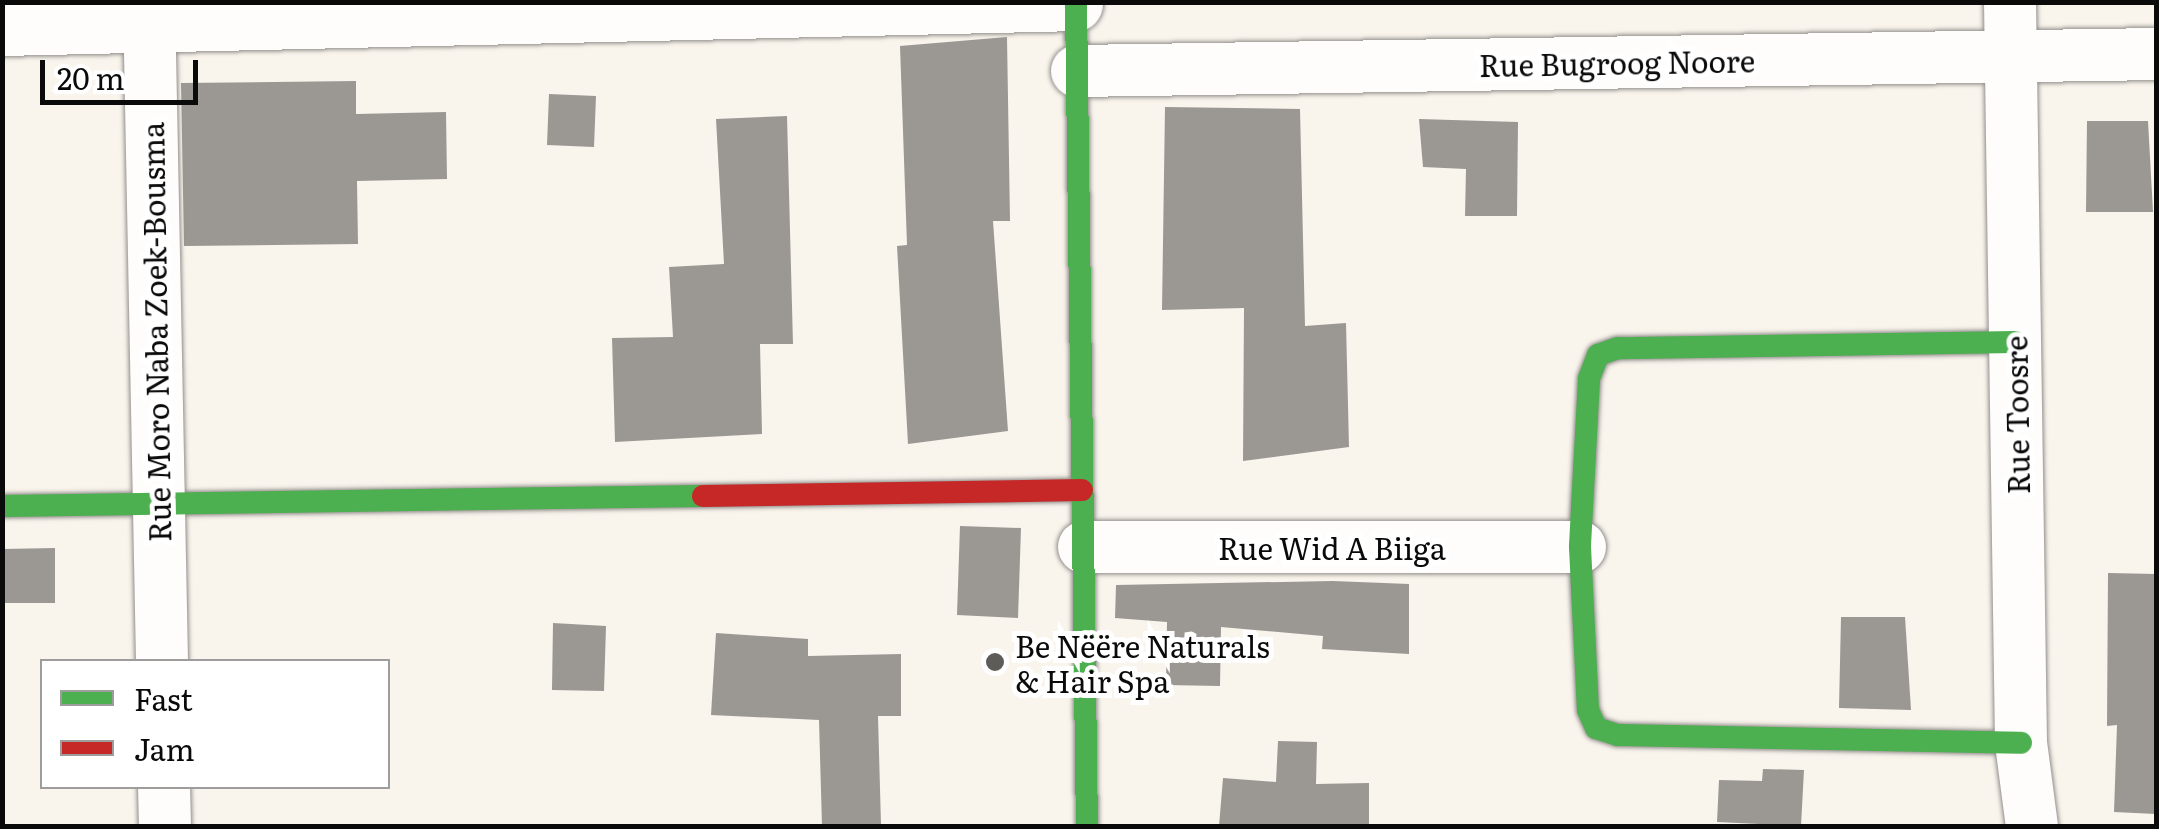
<!DOCTYPE html>
<html>
<head>
<meta charset="utf-8">
<style>
  body { margin:0 }
  #map { position:relative; width:2159px; height:829px; overflow:hidden; background:#f9f4ec; font-family:Literata,serif }
  div>[style] { position:absolute }
  [style*='--x'] { left:calc(var(--x)*1px); top:calc(var(--y)*1px); width:calc(var(--w)*1px); rotate:calc(var(--a)*1deg) }
  .building>* { inset:0; background:#9b9793 }
  .roads { filter:drop-shadow(0 0 2px #928f8c) drop-shadow(0 0 2px #928f8c) }
  .street>* { height:52px; margin:-26px; padding:0 26px; transform-origin:26px; border-radius:26px; background:#fefdfc }
  .fast>* { height:22px; margin:-11px; padding:0 11px; transform-origin:11px; border-radius:11px; background:#4caf50 }
  .jam>* { height:22px; margin:-11px; padding:0 11px; transform-origin:11px; border-radius:11px; background:#c62828 }
  .dots>* { width:28px; height:28px; translate:-50% -50%; box-sizing:border-box; border:5px solid #fff; border-radius:50% }
  span { translate:-50% -50%; white-space:nowrap; text-align:center; line-height:1.15; -webkit-text-stroke:10px #fff; paint-order:stroke }
  .street-label { font-size:30px; color:#0a0a0a }
  .poi-label { font-size:30px; color:#0a0a0a }
  .left { translate:0 -50%; text-align:left }
  .frame { position:absolute; inset:0; border:5px solid #0a0a0a; pointer-events:none }
  .legend { position:absolute; left:40px; top:659px; width:350px; height:130px; box-sizing:border-box; background:#fff; border:2px solid #9d9d9d; margin:0; padding:12px 18px; list-style:none; font-size:30px; color:#0a0a0a }
  .legend li { display:flex; align-items:center; gap:20px; height:50px }
  .legend b { width:50px; border:2px solid #9d9d9d }
  .scale { position:absolute; left:40px; top:60px; width:158px; height:45px; box-sizing:border-box; border:5px solid #0a0a0a; border-top:0; padding-left:12px; font-size:30px; line-height:35px; white-space:nowrap; color:#0a0a0a; -webkit-text-stroke:8px #fff; paint-order:stroke }
</style>
</head>
<body>
<div id="map">
  <div class="building">
    <div style="clip-path:polygon(1007px 37px,1010px 221px,993px 221px,1008px 431px,908px 444px,897px 246px,907px 245px,900px 46px)"></div>
    <div style="clip-path:polygon(356px 81px,356px 114px,446px 112px,447px 179px,357px 181px,358px 244px,184px 246px,181px 83px)"></div>
    <div style="clip-path:polygon(549px 94px,596px 96px,594px 147px,547px 145px)"></div>
    <div style="clip-path:polygon(1165px 107px,1300px 109px,1305px 326px,1346px 323px,1349px 447px,1243px 461px,1244px 308px,1162px 310px)"></div>
    <div style="clip-path:polygon(787px 116px,793px 344px,760px 344px,762px 434px,615px 442px,612px 338px,673px 337px,669px 267px,724px 264px,716px 119px)"></div>
    <div style="clip-path:polygon(1419px 119px,1518px 122px,1517px 216px,1465px 216px,1466px 169px,1423px 167px)"></div>
    <div style="clip-path:polygon(2087px 121px,2148px 121px,2153px 212px,2086px 212px)"></div>
    <div style="clip-path:polygon(960px 526px,1021px 528px,1018px 618px,957px 615px)"></div>
    <div style="clip-path:polygon(55px 548px,55px 603px,2px 603px,2px 549px)"></div>
    <div style="clip-path:polygon(2108px 573px,2156px 574px,2156px 814px,2114px 812px,2117px 725px,2107px 726px)"></div>
    <div style="clip-path:polygon(1333px 581px,1409px 584px,1409px 654px,1322px 649px,1323px 636px,1221px 627px,1220px 686px,1166px 685px,1167px 622px,1115px 618px,1116px 585px)"></div>
    <div style="clip-path:polygon(1841px 617px,1905px 617px,1911px 710px,1839px 708px)"></div>
    <div style="clip-path:polygon(553px 623px,606px 626px,604px 691px,552px 690px)"></div>
    <div style="clip-path:polygon(716px 633px,808px 639px,808px 656px,901px 654px,901px 716px,878px 716px,881px 825px,822px 826px,819px 720px,711px 715px)"></div>
    <div style="clip-path:polygon(1278px 741px,1317px 742px,1316px 784px,1369px 783px,1369px 826px,1219px 826px,1223px 778px,1276px 782px)"></div>
    <div style="clip-path:polygon(1763px 769px,1804px 770px,1801px 826px,1717px 822px,1719px 780px,1762px 781px)"></div>
  </div>
  <div class="roads">
    <div class="street">
      <div style="--x:149;--y:2;--w:660;--a:88.87"></div>
      <div style="--x:2010;--y:2;--w:741;--a:89.15"></div>
      <div style="--x:2021;--y:743;--w:84;--a:82.5"></div>
      <div style="--x:2;--y:30;--w:1075;--a:-1.33"></div>
      <div style="--x:1077;--y:71;--w:1079;--a:-0.9"></div>
      <div style="--x:1084;--y:547;--w:496;--a:0"></div>
      <div style="--x:164;--y:786;--w:40;--a:88.6"></div>
    </div>
    <div class="fast">
      <div style="--x:1076;--y:2;--w:824;--a:89.24"></div>
      <div style="--x:2015;--y:342;--w:397;--a:179.1"></div>
      <div style="--x:1618;--y:348;--w:21;--a:161"></div>
      <div style="--x:1598;--y:355;--w:26;--a:111"></div>
      <div style="--x:1589;--y:379;--w:168;--a:93.1"></div>
      <div style="--x:1580;--y:547;--w:163;--a:87.2"></div>
      <div style="--x:1588;--y:710;--w:20;--a:66"></div>
      <div style="--x:1596;--y:728;--w:23;--a:18"></div>
      <div style="--x:1618;--y:735;--w:403;--a:1.1"></div>
      <div style="--x:2;--y:506;--w:701;--a:-0.82"></div>
    </div>
    <div class="jam">
      <div style="--x:703;--y:496;--w:379;--a:-0.9"></div>
    </div>
  </div>
  <div class="dots">
    <div style="left:995px;top:662px;background:#5e5c59"></div>
  </div>
  <div class="street-label">
    <span style="left:1617px;top:62px;rotate:-1deg">Rue Bugroog Noore</span>
    <span style="left:155px;top:332px;rotate:-91deg">Rue Moro Naba Zoek-Bousma</span>
    <span style="left:2016px;top:415px;rotate:-91deg">Rue Toosre</span>
    <span style="left:1332px;top:547px">Rue Wid A Biiga</span>
  </div>
  <div class="poi-label">
    <span class="left" style="left:1015px;top:662px">Be Nëëre Naturals<br>&amp; Hair Spa</span>
  </div>
  <div class="frame"></div>
  <ul class="legend">
  <li><b style="height:12px;background:#4caf50"></b>Fast</li>
  <li><b style="height:12px;background:#c62828"></b>Jam</li>
  </ul>
  <div class="scale">20 m</div>
</div>
</body>
</html>
